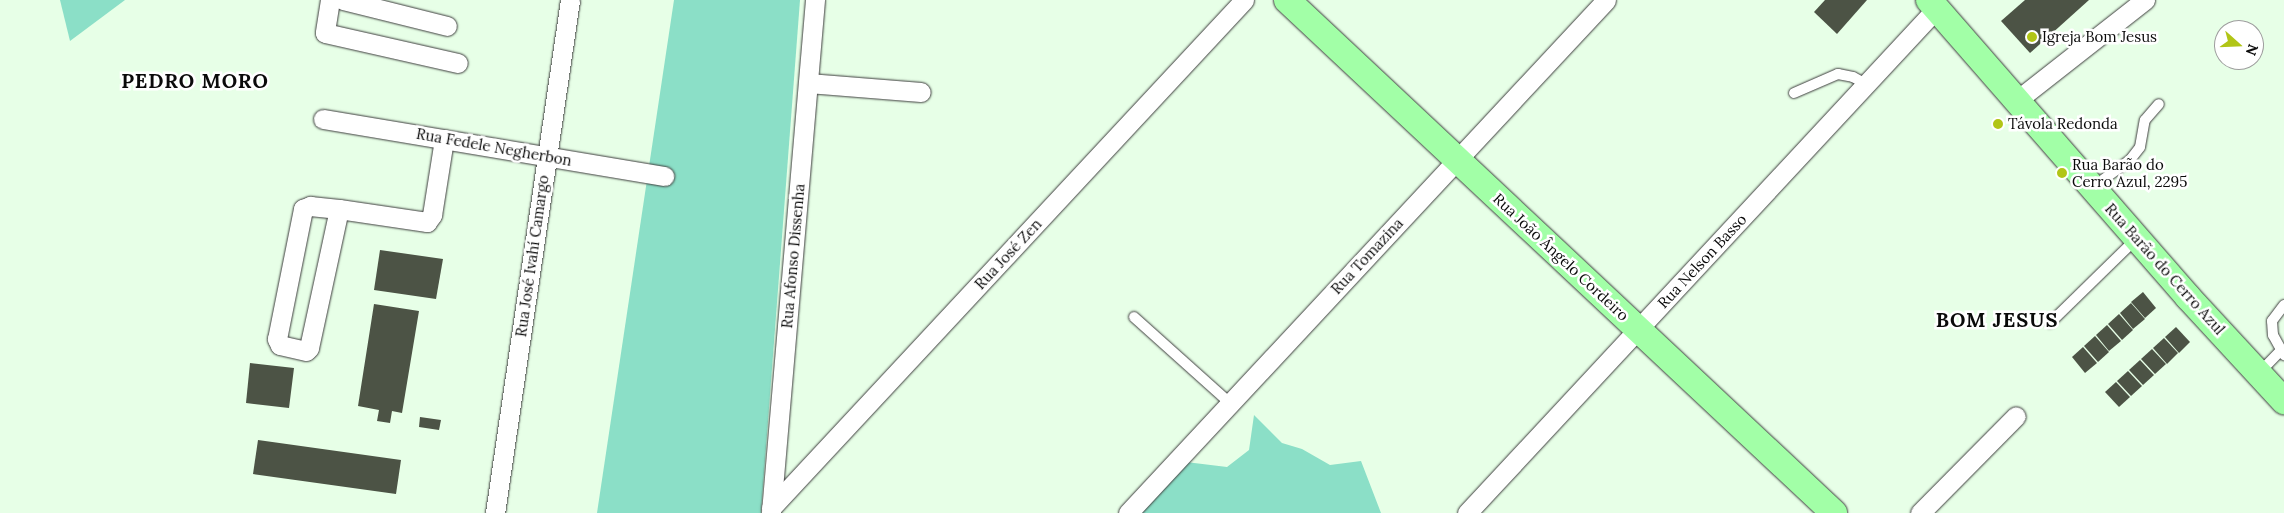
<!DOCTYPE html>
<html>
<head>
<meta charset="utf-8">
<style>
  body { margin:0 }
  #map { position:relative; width:2284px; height:513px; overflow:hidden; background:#e7ffe7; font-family:Lora,serif }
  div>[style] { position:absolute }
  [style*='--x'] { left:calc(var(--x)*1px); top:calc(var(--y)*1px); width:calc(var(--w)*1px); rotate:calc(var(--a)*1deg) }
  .forest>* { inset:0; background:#8bdfc7 }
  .building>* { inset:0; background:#4c5345 }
  .roads { filter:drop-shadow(0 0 1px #3d3d3d) drop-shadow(0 0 1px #3d3d3d) }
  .lane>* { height:10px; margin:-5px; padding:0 5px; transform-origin:5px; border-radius:5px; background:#fff }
  .street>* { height:19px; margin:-9.5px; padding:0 9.5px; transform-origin:9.5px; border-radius:9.5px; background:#fff }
  .secondary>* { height:26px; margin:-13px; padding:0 13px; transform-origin:13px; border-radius:13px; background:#a2ffa7 }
  .dots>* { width:14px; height:14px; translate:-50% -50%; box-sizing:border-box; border:2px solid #fff; border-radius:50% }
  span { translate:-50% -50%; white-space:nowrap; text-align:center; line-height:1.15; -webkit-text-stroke:5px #fff; paint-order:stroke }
  .poi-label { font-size:15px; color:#0a0a0a }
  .left { translate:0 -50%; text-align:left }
  .street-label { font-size:15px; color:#0a0a0a }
  .district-label { font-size:20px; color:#0a0a0a; font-weight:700; letter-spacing:1px }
  .north { position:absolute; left:2214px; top:20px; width:50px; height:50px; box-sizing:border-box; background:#fff; border:1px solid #9d9d9d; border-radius:50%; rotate:110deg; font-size:14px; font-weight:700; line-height:20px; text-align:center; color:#0a0a0a }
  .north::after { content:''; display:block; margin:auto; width:18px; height:22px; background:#b1c516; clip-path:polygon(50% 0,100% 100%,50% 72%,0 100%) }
</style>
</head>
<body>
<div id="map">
  <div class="forest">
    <div style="clip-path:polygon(60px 0,125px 0,70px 41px)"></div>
    <div style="clip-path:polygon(674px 0,800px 0,761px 513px,597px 513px)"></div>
    <div style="clip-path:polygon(1254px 415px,1282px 443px,1302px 449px,1330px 465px,1361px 461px,1381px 513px,1138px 513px,1186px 462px,1227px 467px,1249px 450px)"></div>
  </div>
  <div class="building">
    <div style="clip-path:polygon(1825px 0,1867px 0,1837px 34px,1814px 12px)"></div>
    <div style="clip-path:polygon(2025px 0,2089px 0,2030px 53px,2001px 21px)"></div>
    <div style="clip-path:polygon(380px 250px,443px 259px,436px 299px,374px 290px)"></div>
    <div style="clip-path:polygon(2143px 292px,2156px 308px,2145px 318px,2131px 302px)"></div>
    <div style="clip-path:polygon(2131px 303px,2145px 319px,2133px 329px,2120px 313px)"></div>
    <div style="clip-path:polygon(374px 304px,419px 311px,402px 413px,392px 411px,390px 423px,377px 421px,379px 410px,358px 406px)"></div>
    <div style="clip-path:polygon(2119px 314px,2133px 330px,2122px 340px,2108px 324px)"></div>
    <div style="clip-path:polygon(2107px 325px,2121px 341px,2109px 351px,2096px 335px)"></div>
    <div style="clip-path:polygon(2176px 327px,2190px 342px,2179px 353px,2165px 337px)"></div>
    <div style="clip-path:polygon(2095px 336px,2109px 352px,2098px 362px,2084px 346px)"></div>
    <div style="clip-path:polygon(2164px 338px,2178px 353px,2167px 364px,2153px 348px)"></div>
    <div style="clip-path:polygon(2083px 347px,2097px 363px,2085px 373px,2072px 357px)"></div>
    <div style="clip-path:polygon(2152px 349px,2166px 364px,2155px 374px,2141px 359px)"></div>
    <div style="clip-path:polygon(2140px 360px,2154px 375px,2143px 385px,2129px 370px)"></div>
    <div style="clip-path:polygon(250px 363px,294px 368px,289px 408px,246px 403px)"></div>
    <div style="clip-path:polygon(2128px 371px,2142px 386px,2131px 396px,2117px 381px)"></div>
    <div style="clip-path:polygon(2116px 382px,2130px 397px,2119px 407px,2105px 392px)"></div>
    <div style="clip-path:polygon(420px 417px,441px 420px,439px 430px,419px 427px)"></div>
    <div style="clip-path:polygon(258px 440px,401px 460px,396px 494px,253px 474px)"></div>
  </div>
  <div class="roads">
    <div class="lane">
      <div style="--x:1794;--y:93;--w:48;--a:-23.4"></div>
      <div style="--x:1838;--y:74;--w:15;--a:11"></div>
      <div style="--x:1853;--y:77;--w:15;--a:28"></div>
      <div style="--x:2093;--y:187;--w:46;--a:-36.1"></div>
      <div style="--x:2130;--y:160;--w:16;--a:-52"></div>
      <div style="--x:2140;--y:147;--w:27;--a:-80"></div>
      <div style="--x:2145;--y:120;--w:21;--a:-49"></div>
      <div style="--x:2284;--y:305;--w:20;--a:127"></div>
      <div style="--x:2272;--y:321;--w:14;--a:86"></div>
      <div style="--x:2273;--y:335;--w:23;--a:61"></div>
      <div style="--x:1134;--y:317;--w:129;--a:41.9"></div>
      <div style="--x:2050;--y:323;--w:120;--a:-44.3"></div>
      <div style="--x:2259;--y:373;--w:30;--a:-46"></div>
    </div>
    <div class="street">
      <div style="--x:330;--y:0;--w:33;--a:99"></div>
      <div style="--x:325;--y:33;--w:136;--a:12.7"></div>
      <div style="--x:343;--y:0;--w:107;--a:14"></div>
      <div style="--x:808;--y:83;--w:113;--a:4.6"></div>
      <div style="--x:2016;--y:101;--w:164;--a:-38.1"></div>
      <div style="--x:323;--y:119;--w:346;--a:9.5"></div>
      <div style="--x:339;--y:209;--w:142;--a:102.2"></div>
      <div style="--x:309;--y:348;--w:4;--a:135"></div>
      <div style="--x:306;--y:351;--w:27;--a:-167"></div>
      <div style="--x:280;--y:345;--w:7;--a:-117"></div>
      <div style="--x:277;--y:339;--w:133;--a:-78.7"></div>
      <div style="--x:303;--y:209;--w:8;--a:-23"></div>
      <div style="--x:310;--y:206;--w:29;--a:6"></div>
      <div style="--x:339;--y:209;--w:89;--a:8.4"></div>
      <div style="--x:427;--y:222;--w:9;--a:-54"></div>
      <div style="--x:432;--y:215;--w:77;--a:-81"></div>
      <div style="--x:771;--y:508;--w:694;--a:-47.04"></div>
      <div style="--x:771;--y:512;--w:514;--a:-85.09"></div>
      <div style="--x:495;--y:513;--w:518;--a:-81.68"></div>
      <div style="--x:1128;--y:513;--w:701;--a:-47.02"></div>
      <div style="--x:1467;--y:513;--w:688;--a:-47.06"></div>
      <div style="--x:1920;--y:513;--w:136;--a:-45.3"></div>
    </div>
    <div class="secondary">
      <div style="--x:1287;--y:0;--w:750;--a:43.16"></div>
      <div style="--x:1929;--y:0;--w:394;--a:48.9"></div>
      <div style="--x:2188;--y:297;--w:142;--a:47.3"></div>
    </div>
  </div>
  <div class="dots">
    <div style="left:2032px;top:37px;background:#b1c516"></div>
    <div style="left:1998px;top:124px;background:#b1c516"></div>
    <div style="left:2062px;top:173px;background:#b1c516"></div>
  </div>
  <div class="poi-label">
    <span class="left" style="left:2042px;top:37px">Igreja Bom Jesus</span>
    <span class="left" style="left:2008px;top:124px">Távola Redonda</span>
    <span class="left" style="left:2072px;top:173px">Rua Barão do<br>Cerro Azul, 2295</span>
  </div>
  <div class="street-label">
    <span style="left:494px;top:147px;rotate:10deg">Rua Fedele Negherbon</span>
    <span style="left:1008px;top:254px;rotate:-47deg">Rua José Zen</span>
    <span style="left:532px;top:256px;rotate:-82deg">Rua José Ivahí Camargo</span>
    <span style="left:793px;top:256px;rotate:-85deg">Rua Afonso Dissenha</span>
    <span style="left:1367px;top:256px;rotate:-47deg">Rua Tomazina</span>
    <span style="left:1561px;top:257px;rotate:43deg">Rua João Ângelo Cordeiro</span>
    <span style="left:1702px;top:261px;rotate:-47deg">Rua Nelson Basso</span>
    <span style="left:2165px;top:269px;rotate:48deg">Rua Barão do Cerro Azul</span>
  </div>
  <div class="district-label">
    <span style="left:195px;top:80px">PEDRO MORO</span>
    <span style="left:1997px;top:319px">BOM JESUS</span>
  </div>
  <div class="north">N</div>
</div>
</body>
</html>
